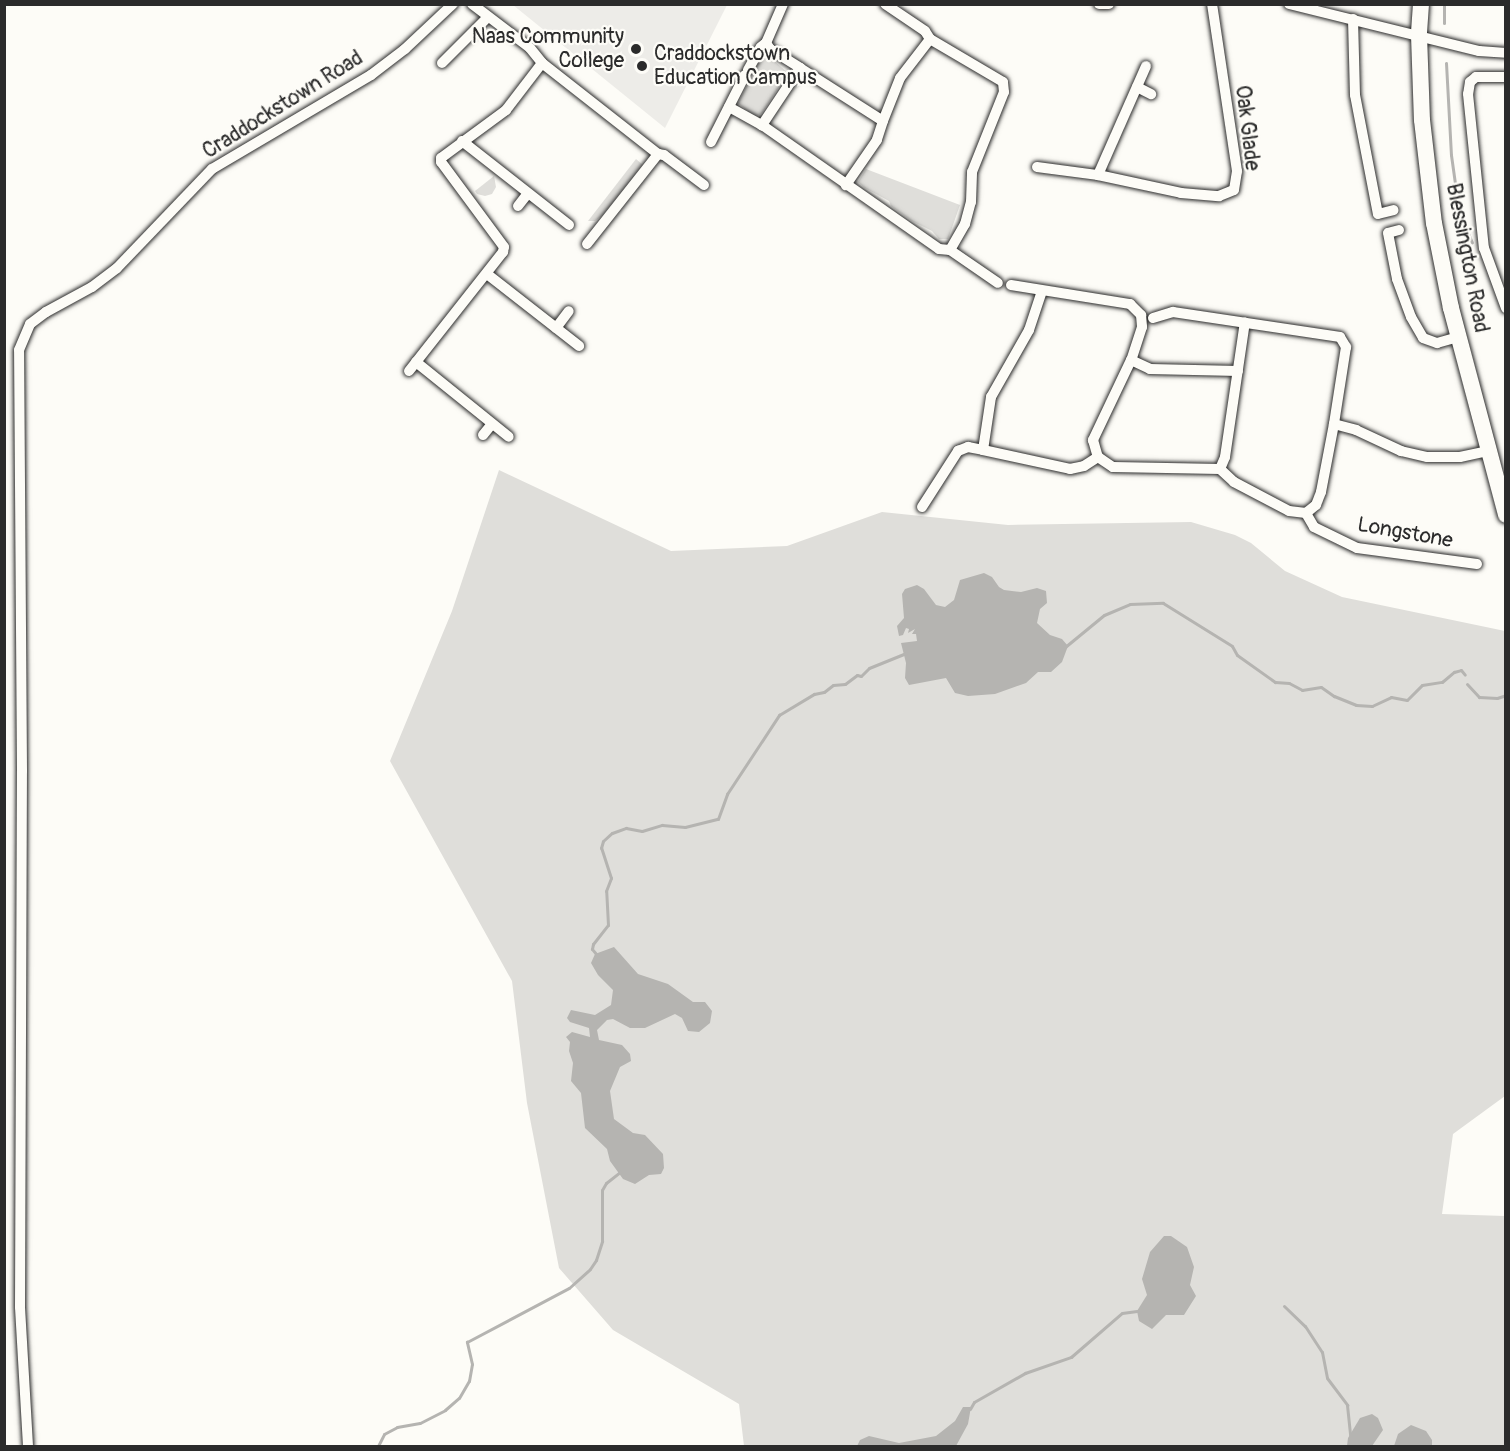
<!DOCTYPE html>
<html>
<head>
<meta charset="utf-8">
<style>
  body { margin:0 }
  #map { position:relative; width:1510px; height:1451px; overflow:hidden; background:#fdfcf7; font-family:Pangolin,sans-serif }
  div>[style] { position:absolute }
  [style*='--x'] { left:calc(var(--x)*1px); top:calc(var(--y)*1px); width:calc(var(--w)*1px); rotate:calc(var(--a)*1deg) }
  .built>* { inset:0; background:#edece8 }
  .green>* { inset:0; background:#dfdeda }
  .water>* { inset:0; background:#b5b4b1 }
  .stream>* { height:3px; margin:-1.5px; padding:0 1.5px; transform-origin:1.5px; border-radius:1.5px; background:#b5b4b1 }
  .roads { filter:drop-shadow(0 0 2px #2b2b2b) drop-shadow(0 0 2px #2b2b2b) }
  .minor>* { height:10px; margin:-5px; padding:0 5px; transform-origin:5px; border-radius:5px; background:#fdfcf7 }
  .secondary>* { height:16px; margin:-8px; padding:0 8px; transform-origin:8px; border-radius:8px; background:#fdfcf7 }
  .dots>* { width:16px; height:16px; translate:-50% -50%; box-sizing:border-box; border:3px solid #fdfcf7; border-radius:50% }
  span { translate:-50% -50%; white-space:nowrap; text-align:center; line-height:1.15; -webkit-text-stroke:4.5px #fdfcf7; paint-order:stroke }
  .poi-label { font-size:21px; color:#2b2b2b }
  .right { translate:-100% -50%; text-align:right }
  .left { translate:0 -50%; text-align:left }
  .street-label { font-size:21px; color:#2b2b2b }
  .frame { position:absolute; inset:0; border:6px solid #2b2b2b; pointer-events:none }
</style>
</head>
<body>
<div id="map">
  <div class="built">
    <div style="clip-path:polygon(513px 5px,727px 5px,665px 128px)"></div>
  </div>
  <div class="green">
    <div style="clip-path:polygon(764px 52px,788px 73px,762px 113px,755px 117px,738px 103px)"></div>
    <div style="clip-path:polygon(636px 159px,643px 165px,602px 216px,595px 221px,588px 221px)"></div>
    <div style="clip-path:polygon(866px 169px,960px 205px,948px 239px,939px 239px,932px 231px,912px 221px,891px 206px,889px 201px,865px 188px,858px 182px)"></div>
    <div style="clip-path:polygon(494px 176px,496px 187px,492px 194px,485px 196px,477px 194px,475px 191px)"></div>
    <div style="clip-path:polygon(499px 470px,671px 551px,787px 546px,882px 512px,1008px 525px,1191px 522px,1235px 535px,1251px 543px,1285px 571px,1342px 597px,1505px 631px,1505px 1096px,1453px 1134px,1442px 1214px,1505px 1216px,1505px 1446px,744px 1446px,739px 1404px,613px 1330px,559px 1268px,527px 1103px,512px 981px,390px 761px,452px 611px)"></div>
  </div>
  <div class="water">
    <div style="clip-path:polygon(984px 573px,992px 577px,999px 587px,1004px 590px,1021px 592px,1037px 588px,1046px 591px,1047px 603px,1040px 609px,1037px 623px,1050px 635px,1062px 639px,1068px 646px,1062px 662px,1051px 672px,1038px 672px,1026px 683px,995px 694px,968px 696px,955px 693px,946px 678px,909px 685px,905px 678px,906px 663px,901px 643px,917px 641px,916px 634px,912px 634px,915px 629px,908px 633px,909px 629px,906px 628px,903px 635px,899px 636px,897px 626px,904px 618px,902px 594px,905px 589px,917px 585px,924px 589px,936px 605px,945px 607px,954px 600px,960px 580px)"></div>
    <div style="clip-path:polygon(614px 947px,638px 974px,668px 984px,693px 1002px,705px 1002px,712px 1011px,710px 1023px,699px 1032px,688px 1031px,682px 1018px,675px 1014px,645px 1028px,630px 1028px,613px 1019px,607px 1020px,597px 1030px,599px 1040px,622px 1045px,630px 1054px,631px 1061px,620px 1067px,610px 1091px,614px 1119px,633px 1133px,645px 1135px,663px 1154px,664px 1168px,661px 1174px,649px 1175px,635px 1184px,623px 1179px,610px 1161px,607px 1149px,585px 1128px,581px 1093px,571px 1081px,573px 1063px,569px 1051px,570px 1042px,566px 1037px,572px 1032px,590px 1037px,589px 1028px,570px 1022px,567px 1018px,571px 1010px,595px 1015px,611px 1005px,613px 990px,598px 975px,591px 963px,595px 954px)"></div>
    <div style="clip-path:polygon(1164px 1236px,1171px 1236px,1187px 1247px,1194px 1267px,1190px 1285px,1196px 1296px,1184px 1315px,1166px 1315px,1152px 1329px,1139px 1321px,1137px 1311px,1147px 1295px,1142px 1279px,1150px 1252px)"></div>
    <div style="clip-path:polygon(963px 1407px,971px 1407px,968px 1424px,956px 1446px,857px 1446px,860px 1440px,869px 1436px,899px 1443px,936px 1436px,955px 1421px)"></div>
    <div style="clip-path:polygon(1372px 1414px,1378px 1418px,1383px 1430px,1372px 1446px,1347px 1446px,1348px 1438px,1360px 1418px)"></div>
    <div style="clip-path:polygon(1411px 1425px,1426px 1431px,1432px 1440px,1432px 1446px,1394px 1446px,1398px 1434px)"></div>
  </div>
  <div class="stream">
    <div style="--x:1444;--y:4;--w:19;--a:90"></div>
    <div style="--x:1446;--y:63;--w:92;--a:86.9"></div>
    <div style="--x:1451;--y:155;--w:58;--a:82"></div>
    <div style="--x:1459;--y:212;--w:33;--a:67"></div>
    <div style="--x:1065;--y:647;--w:50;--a:-39.4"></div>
    <div style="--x:1104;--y:615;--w:28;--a:-23"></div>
    <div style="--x:1130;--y:604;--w:33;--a:-2"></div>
    <div style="--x:1163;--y:603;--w:81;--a:31.9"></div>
    <div style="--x:1232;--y:646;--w:10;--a:61"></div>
    <div style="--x:1237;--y:655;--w:47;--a:35.4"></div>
    <div style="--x:1275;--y:682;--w:14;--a:4"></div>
    <div style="--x:1289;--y:683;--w:15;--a:28"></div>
    <div style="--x:1302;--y:690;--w:19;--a:-9"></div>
    <div style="--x:1321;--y:687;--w:16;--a:35"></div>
    <div style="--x:1334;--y:696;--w:24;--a:22"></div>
    <div style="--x:1356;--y:705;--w:16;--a:4"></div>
    <div style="--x:1372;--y:706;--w:21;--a:-25"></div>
    <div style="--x:1391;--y:697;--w:16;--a:11"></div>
    <div style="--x:1407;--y:700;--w:21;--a:-45"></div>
    <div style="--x:1422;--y:685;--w:20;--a:-9"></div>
    <div style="--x:1442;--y:682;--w:16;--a:-40"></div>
    <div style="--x:1454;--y:672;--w:7;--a:-16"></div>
    <div style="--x:1461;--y:670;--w:6;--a:51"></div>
    <div style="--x:1467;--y:684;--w:18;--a:47"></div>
    <div style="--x:1479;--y:697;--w:18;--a:3"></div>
    <div style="--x:1497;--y:698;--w:9;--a:-18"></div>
    <div style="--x:597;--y:955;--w:8;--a:-130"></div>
    <div style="--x:592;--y:949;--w:5;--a:-79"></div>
    <div style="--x:593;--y:944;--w:24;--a:-52"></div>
    <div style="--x:608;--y:925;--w:34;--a:-93"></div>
    <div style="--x:606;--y:891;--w:14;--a:-69"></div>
    <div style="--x:611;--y:878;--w:32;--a:-108"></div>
    <div style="--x:601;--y:848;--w:7;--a:-74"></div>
    <div style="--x:603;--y:841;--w:12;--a:-42"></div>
    <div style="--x:612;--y:833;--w:15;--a:-20"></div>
    <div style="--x:626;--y:828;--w:16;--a:11"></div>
    <div style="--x:642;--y:831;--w:21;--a:-17"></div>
    <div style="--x:662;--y:825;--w:23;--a:5"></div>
    <div style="--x:685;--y:827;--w:34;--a:-14"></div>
    <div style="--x:718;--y:819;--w:27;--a:-70"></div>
    <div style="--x:727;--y:794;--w:95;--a:-56.6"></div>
    <div style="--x:779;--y:715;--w:41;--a:-31"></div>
    <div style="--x:814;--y:694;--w:10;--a:-11"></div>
    <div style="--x:824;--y:692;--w:11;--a:-38"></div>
    <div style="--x:833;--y:685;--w:12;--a:-5"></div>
    <div style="--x:845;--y:684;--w:15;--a:-37"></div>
    <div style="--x:857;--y:675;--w:4;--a:14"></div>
    <div style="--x:861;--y:676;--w:11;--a:-45"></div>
    <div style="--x:869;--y:668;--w:40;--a:-22"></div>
    <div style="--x:1284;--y:1306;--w:29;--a:44"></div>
    <div style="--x:1305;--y:1326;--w:31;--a:57"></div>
    <div style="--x:1322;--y:1352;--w:26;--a:79"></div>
    <div style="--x:1327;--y:1378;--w:34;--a:53"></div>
    <div style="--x:1347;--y:1405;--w:30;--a:84"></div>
    <div style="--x:970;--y:1409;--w:8;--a:-60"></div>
    <div style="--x:974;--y:1402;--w:59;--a:-29.6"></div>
    <div style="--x:1025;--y:1373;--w:49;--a:-19.2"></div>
    <div style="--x:1071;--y:1357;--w:67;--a:-40.8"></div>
    <div style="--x:1122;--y:1313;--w:15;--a:-8"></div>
    <div style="--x:378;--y:1446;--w:13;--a:-63"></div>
    <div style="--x:384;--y:1434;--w:15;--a:-28"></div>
    <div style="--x:397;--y:1427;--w:23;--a:-10"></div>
    <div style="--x:420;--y:1423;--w:28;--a:-27"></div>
    <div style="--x:445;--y:1410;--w:18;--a:-41"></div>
    <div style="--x:459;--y:1398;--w:20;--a:-60"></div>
    <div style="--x:469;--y:1381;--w:17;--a:-80"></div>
    <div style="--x:472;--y:1364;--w:23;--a:-103"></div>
    <div style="--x:467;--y:1342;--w:115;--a:-27.9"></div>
    <div style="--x:569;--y:1288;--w:28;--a:-42"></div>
    <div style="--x:590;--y:1269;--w:11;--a:-56"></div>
    <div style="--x:596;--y:1260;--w:20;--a:-72"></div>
    <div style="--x:602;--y:1241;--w:51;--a:-90"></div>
    <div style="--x:602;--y:1190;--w:8;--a:-60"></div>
    <div style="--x:606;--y:1183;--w:18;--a:-38"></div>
  </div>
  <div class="roads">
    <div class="minor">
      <div style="--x:472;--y:4;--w:73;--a:37.2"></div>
      <div style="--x:530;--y:48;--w:19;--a:51"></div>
      <div style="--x:542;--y:63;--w:147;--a:38.1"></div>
      <div style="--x:658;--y:154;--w:6;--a:9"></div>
      <div style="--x:664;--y:155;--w:50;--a:36.9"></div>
      <div style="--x:1099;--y:4;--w:10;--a:0"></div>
      <div style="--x:1289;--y:4;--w:196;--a:13.9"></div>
      <div style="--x:1479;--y:51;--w:27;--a:4"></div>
      <div style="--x:1353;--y:19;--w:76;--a:88.5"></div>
      <div style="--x:1355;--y:95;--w:121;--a:79.1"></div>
      <div style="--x:1378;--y:214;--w:16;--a:-14"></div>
      <div style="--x:766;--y:43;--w:7;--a:56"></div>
      <div style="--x:770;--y:49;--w:36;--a:32"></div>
      <div style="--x:800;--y:68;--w:69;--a:123.7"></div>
      <div style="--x:762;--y:125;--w:216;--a:35"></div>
      <div style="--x:939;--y:249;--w:11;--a:5"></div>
      <div style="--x:950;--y:250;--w:30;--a:-60"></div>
      <div style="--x:965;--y:224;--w:23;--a:-75"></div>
      <div style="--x:971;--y:202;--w:30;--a:-88"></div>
      <div style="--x:972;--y:172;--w:86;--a:-68.2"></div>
      <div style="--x:1004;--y:92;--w:10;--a:-96"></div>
      <div style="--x:1003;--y:82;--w:85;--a:-149.5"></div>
      <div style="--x:930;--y:39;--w:9;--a:-122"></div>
      <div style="--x:925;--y:31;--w:48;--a:-146"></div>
      <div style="--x:442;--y:63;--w:65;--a:-45"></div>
      <div style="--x:800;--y:68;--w:98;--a:32.6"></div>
      <div style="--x:883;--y:121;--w:20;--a:108"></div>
      <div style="--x:877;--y:140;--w:55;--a:124.6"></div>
      <div style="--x:748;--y:70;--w:26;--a:-61"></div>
      <div style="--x:761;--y:47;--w:6;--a:-39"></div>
      <div style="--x:766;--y:43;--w:43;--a:-66.4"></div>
      <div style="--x:1506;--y:77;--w:30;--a:180"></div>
      <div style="--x:1476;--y:77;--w:8;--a:140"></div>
      <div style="--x:1470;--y:82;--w:12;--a:99"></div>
      <div style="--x:1468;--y:94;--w:155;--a:84.1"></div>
      <div style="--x:1484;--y:248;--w:64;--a:69.9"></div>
      <div style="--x:1137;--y:87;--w:16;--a:27"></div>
      <div style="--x:729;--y:107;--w:38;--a:29"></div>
      <div style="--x:883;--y:121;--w:46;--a:-68.4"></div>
      <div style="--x:900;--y:78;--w:49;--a:-52.4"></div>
      <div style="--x:462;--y:141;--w:136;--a:38.1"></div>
      <div style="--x:711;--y:142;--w:75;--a:-63.1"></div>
      <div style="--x:1037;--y:167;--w:62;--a:7.5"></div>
      <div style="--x:1098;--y:175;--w:85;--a:12.2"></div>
      <div style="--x:1181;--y:193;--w:38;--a:5"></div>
      <div style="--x:1219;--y:196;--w:16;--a:-22"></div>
      <div style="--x:1234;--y:190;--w:19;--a:-81"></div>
      <div style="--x:1237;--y:171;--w:169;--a:-98.5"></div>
      <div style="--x:1098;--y:175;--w:119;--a:-66.2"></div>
      <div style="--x:518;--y:206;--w:16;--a:-52"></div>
      <div style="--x:1399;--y:230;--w:11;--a:165"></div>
      <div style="--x:1388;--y:233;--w:47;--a:78.9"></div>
      <div style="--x:1397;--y:279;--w:40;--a:69.8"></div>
      <div style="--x:1411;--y:317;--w:24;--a:60"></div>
      <div style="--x:1423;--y:338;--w:15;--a:20"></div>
      <div style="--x:1437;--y:343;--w:22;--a:-16"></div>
      <div style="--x:587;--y:244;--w:115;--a:-51.7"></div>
      <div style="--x:950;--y:250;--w:58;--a:34.5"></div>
      <div style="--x:487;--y:274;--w:117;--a:38"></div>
      <div style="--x:1011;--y:285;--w:121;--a:9.1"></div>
      <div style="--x:1130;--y:304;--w:16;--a:45"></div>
      <div style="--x:1141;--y:315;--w:12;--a:85"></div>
      <div style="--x:1142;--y:327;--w:35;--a:108"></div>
      <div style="--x:1131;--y:360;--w:89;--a:115.4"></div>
      <div style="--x:1093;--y:440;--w:18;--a:74"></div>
      <div style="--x:1153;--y:318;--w:21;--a:-17"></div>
      <div style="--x:1173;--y:312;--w:169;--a:8.5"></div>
      <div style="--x:1340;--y:337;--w:12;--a:59"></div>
      <div style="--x:1346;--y:347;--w:78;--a:98.9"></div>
      <div style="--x:556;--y:328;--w:21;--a:-53"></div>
      <div style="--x:1131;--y:360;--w:21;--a:25"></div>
      <div style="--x:1150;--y:369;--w:88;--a:1.3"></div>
      <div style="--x:416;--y:362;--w:119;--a:38.9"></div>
      <div style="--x:409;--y:371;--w:152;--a:-51.7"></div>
      <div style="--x:503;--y:252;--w:5;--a:-79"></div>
      <div style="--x:504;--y:247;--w:106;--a:-126.5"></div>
      <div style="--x:441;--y:162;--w:4;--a:-90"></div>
      <div style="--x:441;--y:158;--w:81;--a:-36.4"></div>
      <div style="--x:506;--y:110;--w:59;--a:-52.5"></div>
      <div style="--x:483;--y:435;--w:14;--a:-51"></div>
      <div style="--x:983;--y:450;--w:89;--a:12.3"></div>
      <div style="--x:1070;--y:469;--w:14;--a:-12"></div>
      <div style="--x:1084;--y:466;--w:17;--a:-33"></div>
      <div style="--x:1098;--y:457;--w:18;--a:34"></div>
      <div style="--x:1113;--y:467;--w:107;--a:1.1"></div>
      <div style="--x:1220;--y:469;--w:19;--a:43"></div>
      <div style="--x:1234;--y:482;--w:62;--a:27.8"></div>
      <div style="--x:1289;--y:511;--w:17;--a:7"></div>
      <div style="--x:1220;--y:469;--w:13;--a:-67"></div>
      <div style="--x:1225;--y:457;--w:136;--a:-81.6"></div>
      <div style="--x:922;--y:507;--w:67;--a:-57.3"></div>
      <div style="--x:958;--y:451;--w:11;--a:-22"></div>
      <div style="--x:968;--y:447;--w:15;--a:11"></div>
      <div style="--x:983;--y:450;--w:54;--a:-81.4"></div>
      <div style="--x:991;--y:397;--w:77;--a:-60.4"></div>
      <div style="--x:1029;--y:330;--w:41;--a:-71.6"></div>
      <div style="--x:1477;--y:564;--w:121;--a:-172.4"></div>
      <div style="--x:1357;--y:548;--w:48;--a:-154"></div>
      <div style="--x:1314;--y:527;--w:16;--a:-120"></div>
      <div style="--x:1306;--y:513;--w:13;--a:-39"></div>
      <div style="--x:1316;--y:505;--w:14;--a:-69"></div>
      <div style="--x:1321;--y:492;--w:69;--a:-79.2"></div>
      <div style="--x:1334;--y:424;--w:23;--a:15"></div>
      <div style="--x:1356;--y:430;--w:50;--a:25"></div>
      <div style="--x:1401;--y:451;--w:27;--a:13"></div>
      <div style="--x:1427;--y:457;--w:33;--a:0"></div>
      <div style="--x:1460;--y:457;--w:29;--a:-12"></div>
      <div style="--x:28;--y:1446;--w:139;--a:-93.3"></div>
      <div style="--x:20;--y:1307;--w:536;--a:-89.79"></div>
      <div style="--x:22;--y:771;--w:421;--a:-90.4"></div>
      <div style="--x:19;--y:350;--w:28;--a:-67"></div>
      <div style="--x:30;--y:324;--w:20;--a:-37"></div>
      <div style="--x:46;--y:312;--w:52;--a:-28.5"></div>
      <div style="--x:92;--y:287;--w:31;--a:-37"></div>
      <div style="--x:117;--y:268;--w:137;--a:-46.2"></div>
      <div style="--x:212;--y:169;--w:185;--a:-30.6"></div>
      <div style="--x:371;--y:75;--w:43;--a:-37.4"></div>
      <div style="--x:405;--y:49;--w:66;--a:-43.2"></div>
    </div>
    <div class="secondary">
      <div style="--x:1421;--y:4;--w:31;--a:94"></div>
      <div style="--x:1419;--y:35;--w:85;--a:88"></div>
      <div style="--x:1422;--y:120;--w:104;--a:83.4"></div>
      <div style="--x:1434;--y:223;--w:87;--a:78.7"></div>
      <div style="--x:1451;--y:308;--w:214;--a:75.1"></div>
    </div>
  </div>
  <div class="dots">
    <div style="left:636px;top:49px;background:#2b2b2b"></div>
    <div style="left:642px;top:66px;background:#2b2b2b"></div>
  </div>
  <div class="poi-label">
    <span class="right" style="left:624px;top:49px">Naas Community<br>College</span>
    <span class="left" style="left:654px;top:66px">Craddockstown<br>Education Campus</span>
  </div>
  <div class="street-label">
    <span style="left:283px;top:105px;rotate:-32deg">Craddockstown Road</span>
    <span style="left:1247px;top:128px;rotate:83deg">Oak Glade</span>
    <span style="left:1467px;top:258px;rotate:79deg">Blessington Road</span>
    <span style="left:1405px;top:533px;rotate:10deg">Longstone</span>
  </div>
  <div class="frame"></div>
</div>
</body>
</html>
